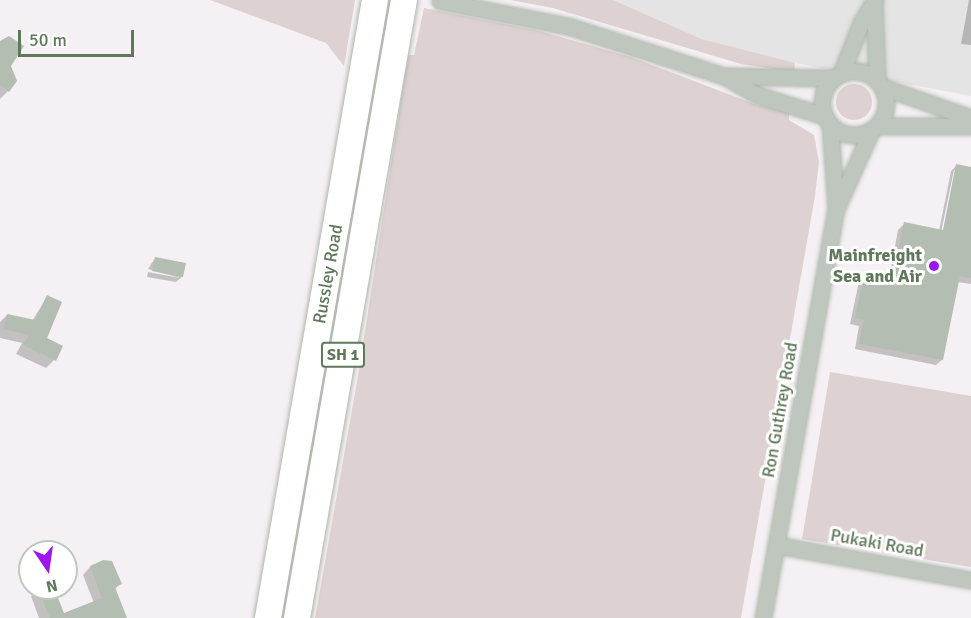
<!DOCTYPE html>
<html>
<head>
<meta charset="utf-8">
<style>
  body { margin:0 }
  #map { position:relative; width:971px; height:618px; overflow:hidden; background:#f5f0f3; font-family:Signika,sans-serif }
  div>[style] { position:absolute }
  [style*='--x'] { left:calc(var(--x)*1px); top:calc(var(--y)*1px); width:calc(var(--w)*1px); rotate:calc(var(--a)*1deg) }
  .built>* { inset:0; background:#e5e4e4 }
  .green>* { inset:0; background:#ddd2d1 }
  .round { border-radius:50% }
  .shadow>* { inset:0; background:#0003 }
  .building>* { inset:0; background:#b4bdb1 }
  .roads { filter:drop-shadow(0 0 2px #aeb6ac) drop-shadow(0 0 2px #aeb6ac) }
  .minor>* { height:15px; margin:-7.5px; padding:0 7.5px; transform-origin:7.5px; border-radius:7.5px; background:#bec6bd }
  .minor>.ring { margin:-7.5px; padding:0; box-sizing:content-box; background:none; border:15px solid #bec6bd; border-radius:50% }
  .trunk>* { height:26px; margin:-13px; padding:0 13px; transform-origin:13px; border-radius:13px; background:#fff }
  .dots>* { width:16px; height:16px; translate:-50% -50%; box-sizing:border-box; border:3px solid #fff; border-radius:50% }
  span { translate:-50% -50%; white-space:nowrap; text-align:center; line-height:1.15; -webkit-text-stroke:6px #fff; paint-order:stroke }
  .shield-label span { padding:2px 4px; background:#fff; border:2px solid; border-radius:4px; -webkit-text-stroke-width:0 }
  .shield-label { font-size:16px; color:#5e7859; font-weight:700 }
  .poi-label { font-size:18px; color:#5e7859; font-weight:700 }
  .right { translate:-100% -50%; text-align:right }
  .street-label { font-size:18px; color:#5e7859 }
  .north { position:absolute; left:18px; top:540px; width:60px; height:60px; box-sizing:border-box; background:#fff; border:2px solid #bfc9bd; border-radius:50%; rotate:167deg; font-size:16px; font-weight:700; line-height:24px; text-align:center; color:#5e7859 }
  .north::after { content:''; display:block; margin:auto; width:21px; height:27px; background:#9e15f0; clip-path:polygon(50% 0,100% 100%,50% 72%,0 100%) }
  .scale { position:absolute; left:18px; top:30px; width:116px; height:27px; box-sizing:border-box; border:3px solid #5e7859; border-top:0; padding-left:8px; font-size:18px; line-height:21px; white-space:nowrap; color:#5e7859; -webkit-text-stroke:4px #fff; paint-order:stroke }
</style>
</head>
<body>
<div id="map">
  <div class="built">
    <div style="clip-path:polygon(613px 0,971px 0,971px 96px,785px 61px,702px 39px)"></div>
  </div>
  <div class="green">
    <div style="clip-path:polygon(210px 0,355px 0,344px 66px,326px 43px)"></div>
    <div style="clip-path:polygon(510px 0,613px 0,702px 39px,795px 63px,794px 72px,741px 64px,553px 8px)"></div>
    <div style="clip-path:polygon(424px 8px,536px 30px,631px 57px,757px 105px,789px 112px,789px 120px,814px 135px,819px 162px,815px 196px,741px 618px,315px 618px,357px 382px,408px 55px,414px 55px)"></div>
    <div class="round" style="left:836px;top:84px;width:36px;height:36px"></div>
    <div style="clip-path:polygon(830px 372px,971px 396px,971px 567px,802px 539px)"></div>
  </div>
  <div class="shadow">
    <div style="clip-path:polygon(969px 0,971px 0,971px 45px,961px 44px)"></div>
    <div style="clip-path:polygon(0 48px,9px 66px,8px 91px,0 99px)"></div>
    <div style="clip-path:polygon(evenodd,957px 165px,971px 168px,971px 284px,957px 282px,942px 360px,936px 365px,855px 349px,859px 326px,850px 324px,859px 281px,865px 275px,889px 279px,898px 230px,904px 224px,939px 231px,951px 171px,957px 165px,954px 170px,957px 170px,943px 238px,940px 237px,954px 170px)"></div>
    <div style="clip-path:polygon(155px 258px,182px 277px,176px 282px,147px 277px,148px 272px,180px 278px,148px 269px)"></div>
    <div style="clip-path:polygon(47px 297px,45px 339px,54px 360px,46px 368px,16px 354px,22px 343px,0 338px,0 322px,7px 315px,32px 321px)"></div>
    <div style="clip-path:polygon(111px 562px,120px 584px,114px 590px,125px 618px,39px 618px,31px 596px,39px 588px,52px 588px,63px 615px,94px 603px,83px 575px,90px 567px)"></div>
  </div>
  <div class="building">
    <div style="clip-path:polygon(9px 36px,24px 46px,11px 66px,17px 81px,9px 92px,0 85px,0 41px)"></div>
    <div style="clip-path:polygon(956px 164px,971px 167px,971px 278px,960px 276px,943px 360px,859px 344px,864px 320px,855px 319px,864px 274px,893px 278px,904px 222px,943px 230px)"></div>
    <div style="clip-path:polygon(155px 257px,186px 263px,183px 277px,152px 271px)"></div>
    <div style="clip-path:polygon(47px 295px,62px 302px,47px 338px,63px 346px,56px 361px,23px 345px,29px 335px,3px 329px,7px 314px,35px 320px)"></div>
    <div style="clip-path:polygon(103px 560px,112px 561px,122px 584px,115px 587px,127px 618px,50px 618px,38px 588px,54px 588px,64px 613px,102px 598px,90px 566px)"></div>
  </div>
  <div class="roads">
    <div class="minor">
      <div style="--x:440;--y:1;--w:130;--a:11.1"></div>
      <div style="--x:568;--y:26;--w:164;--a:17.8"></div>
      <div style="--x:724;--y:76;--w:38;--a:30"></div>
      <div style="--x:757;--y:95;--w:71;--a:17.2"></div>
      <div style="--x:874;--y:2;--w:78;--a:87.8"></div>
      <div class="ring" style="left:822px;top:71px;width:49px;height:49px"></div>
      <div style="--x:841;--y:74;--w:55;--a:-68.6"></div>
      <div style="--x:861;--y:23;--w:27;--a:-59"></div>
      <div style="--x:727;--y:76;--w:106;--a:1.1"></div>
      <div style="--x:883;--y:87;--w:93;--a:19.4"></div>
      <div style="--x:877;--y:126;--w:94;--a:0"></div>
      <div style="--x:836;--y:209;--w:85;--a:-65.8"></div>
      <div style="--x:776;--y:545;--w:198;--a:10.2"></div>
      <div style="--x:763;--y:618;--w:415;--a:-79.9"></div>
      <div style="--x:836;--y:209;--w:84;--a:-94.1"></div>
    </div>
    <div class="trunk">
      <div style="--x:268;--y:618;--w:627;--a:-80.18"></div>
      <div style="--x:297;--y:618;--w:627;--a:-80.18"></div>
    </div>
  </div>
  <div class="dots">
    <div style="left:934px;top:266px;background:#9e15f0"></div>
  </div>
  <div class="shield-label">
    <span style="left:343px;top:355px">SH 1</span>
  </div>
  <div class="poi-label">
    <span class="right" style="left:922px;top:266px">Mainfreight<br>Sea and Air</span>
  </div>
  <div class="street-label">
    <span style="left:328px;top:274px;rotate:-80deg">Russley Road</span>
    <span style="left:780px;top:410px;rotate:-80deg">Ron Guthrey Road</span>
    <span style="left:877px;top:543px;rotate:10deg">Pukaki Road</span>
  </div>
  <div class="north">N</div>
  <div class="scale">50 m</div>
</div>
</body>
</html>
